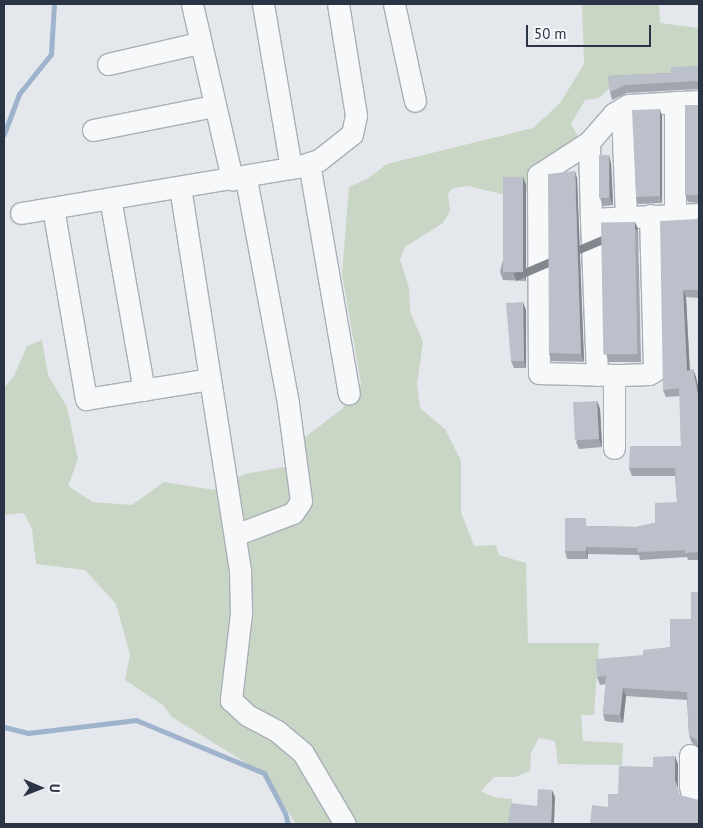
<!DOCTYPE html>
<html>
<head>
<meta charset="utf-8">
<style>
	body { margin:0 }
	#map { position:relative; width:703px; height:828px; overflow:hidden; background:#e4e7ec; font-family:"PT Sans",sans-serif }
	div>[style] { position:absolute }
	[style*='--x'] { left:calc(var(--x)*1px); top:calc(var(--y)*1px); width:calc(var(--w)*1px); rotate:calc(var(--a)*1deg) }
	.green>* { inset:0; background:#c9d6c5 }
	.stream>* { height:5px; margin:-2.5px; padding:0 2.5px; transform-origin:2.5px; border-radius:2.5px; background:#9fb4cc }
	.roads { filter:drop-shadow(1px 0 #a9aeb7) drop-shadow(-1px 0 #a9aeb7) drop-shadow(0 1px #a9aeb7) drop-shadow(0 -1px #a9aeb7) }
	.minor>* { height:21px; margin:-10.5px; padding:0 10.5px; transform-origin:10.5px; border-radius:10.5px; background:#f7f8fa }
	.wall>* { inset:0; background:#a1a5ae }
	.shaded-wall>* { inset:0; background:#83868d; transform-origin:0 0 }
	.building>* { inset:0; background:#bbc0ca; transform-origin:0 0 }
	span { translate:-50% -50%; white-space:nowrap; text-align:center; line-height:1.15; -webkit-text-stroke:4px #f4f6f9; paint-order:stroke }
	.frame { position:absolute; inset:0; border:5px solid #2b3445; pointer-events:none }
	.north { position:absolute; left:15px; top:763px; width:50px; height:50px; -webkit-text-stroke:4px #f4f6f9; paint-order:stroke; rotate:91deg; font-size:14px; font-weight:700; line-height:20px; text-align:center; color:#2b3445 }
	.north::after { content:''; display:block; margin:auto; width:18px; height:22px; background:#2b3445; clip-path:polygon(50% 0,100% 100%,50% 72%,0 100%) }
	.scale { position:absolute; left:526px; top:25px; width:125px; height:22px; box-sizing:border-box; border:2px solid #2b3445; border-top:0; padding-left:6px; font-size:15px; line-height:18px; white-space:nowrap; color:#2b3445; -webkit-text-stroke:4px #f4f6f9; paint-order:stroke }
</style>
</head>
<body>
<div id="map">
	<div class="green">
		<i style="clip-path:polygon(582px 4px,659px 4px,660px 23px,699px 28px,699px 75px,618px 81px,599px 98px,585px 100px,571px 124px,578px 136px,529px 192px,505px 195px,469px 186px,453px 188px,448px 194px,450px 211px,443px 223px,405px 247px,400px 259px,409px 288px,410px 311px,423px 342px,417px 384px,420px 408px,445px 429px,461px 461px,461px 512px,474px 546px,496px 545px,499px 555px,526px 563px,528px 643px,599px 643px,594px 715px,581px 715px,583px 741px,623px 743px,622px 765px,558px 764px,555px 741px,539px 738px,531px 753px,530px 771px,515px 777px,494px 777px,481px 791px,493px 797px,512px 799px,511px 824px,296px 824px,264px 774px,172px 717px,163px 705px,125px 680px,130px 655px,116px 604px,85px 570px,36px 564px,32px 529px,24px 513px,4px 515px,4px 388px,14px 376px,27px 346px,42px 340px,48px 375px,67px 407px,78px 459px,68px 486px,93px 502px,132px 505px,164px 482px,214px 490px,244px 474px,295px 465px,296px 444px,342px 409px,361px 384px,342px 274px,349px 187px,367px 179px,387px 164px,533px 128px,560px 103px,584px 64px)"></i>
	</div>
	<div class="stream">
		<i style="--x:4;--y:134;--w:43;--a:-69.4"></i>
		<i style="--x:19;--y:94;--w:51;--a:-51.3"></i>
		<i style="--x:51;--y:54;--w:50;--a:-86.6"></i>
		<i style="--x:4;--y:727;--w:25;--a:14"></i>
		<i style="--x:28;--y:733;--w:109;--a:-6.9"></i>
		<i style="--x:136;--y:720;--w:139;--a:22.5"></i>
		<i style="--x:264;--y:773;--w:45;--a:62.3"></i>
		<i style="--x:285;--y:813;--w:11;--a:75"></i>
	</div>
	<div class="roads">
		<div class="minor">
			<i style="--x:192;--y:4;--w:180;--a:77.1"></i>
			<i style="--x:394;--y:4;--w:99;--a:77.8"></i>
			<i style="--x:108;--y:64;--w:93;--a:-13"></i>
			<i style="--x:675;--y:102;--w:113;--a:90"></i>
			<i style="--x:622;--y:109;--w:108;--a:87.9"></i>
			<i style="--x:93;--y:130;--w:122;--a:-11.3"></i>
			<i style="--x:589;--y:142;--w:77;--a:88.5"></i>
			<i style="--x:309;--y:163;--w:234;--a:80.2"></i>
			<i style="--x:297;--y:167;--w:23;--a:-18"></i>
			<i style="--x:319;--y:160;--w:42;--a:-38.2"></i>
			<i style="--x:352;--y:134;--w:19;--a:-78"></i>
			<i style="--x:356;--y:115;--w:112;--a:-99.2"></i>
			<i style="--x:180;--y:187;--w:389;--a:81.1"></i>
			<i style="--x:240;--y:571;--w:42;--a:88.6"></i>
			<i style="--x:241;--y:613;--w:88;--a:96.6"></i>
			<i style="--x:231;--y:700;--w:22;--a:43"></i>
			<i style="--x:247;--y:715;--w:34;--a:28"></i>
			<i style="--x:277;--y:731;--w:34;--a:40"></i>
			<i style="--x:303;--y:753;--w:82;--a:59.4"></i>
			<i style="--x:110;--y:198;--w:195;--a:80"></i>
			<i style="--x:53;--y:208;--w:194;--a:80.2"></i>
			<i style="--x:86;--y:399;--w:125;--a:-9.2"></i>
			<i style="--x:21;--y:213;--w:274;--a:-9.5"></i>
			<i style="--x:291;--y:168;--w:166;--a:-99.7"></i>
			<i style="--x:650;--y:215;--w:156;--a:88.5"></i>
			<i style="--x:654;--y:371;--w:6;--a:149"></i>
			<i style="--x:649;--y:374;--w:35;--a:178"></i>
			<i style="--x:614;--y:375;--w:75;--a:-178.5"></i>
			<i style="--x:539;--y:373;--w:198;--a:-90.3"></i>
			<i style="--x:538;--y:175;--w:61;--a:-32.9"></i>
			<i style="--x:589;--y:142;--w:37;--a:-49"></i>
			<i style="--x:613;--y:114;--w:17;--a:-31"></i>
			<i style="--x:628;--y:105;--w:71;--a:-3.2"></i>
			<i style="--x:597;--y:375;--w:156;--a:-92.2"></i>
			<i style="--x:591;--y:219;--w:108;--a:-2.7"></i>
			<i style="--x:614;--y:375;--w:73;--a:90"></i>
			<i style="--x:235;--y:535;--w:62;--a:-20.8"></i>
			<i style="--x:293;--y:513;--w:14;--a:-56"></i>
			<i style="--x:301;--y:501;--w:99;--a:-97.6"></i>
			<i style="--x:288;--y:403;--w:229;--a:-100.6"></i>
			<i style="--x:690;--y:755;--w:31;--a:90"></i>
			<i style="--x:690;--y:786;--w:8;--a:76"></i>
			<i style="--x:692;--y:794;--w:7;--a:16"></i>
		</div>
	</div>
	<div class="wall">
		<i style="clip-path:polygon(699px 66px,699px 89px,627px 93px,612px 100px,610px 92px,608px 76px,671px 73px)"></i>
		<i style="clip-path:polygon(699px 105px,699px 203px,688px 202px,685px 194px)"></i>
		<i style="clip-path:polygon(662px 116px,662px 203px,638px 204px,636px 197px)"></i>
		<i style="clip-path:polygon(611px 163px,613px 205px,603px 206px,600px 198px)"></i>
		<i style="clip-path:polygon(523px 177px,526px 185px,526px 281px,503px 280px,500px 272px)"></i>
		<i style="clip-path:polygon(577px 178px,584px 362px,551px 361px,549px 353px)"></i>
		<i style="clip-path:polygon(699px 217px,699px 298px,686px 297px,690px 370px,693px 369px,696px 377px,699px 392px,699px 560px,688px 560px,687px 557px,640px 560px,639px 555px,588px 554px,588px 559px,567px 559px,565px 551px,588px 526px,636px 527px,655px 523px,677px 502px,675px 476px,632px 476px,629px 468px,681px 446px,680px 396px,666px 397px,663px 390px,697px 219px)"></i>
		<i style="clip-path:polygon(635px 222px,638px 229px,641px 362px,609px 362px,606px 354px)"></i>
		<i style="clip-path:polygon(526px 310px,526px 368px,514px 368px,511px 361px)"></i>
		<i style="clip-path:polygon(597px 401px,600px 409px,602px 447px,579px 449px,576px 442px)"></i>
		<i style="clip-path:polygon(691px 619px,698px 747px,692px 743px,689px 735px,687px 700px,626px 696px,623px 723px,605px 721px,603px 714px,606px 684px,600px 685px,597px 677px,643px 655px,670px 647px)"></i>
	</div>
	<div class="shaded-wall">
		<i style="clip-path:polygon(660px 109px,662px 116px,662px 203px,660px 196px)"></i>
		<i style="clip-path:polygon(609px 155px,611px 163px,613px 205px,610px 198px)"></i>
		<i style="clip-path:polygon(575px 171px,577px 178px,584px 362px,581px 354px)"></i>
		<i style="clip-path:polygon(523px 177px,526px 185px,526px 281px,523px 273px)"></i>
		<i style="left:635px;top:222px;width:8px;height:132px;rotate:67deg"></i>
		<i style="clip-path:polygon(683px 290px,686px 297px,690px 378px,687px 371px)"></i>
		<i style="clip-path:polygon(523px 302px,526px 310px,526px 368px,524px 361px)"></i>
		<i style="clip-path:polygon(693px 369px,696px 377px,699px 392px,699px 399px)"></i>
		<i style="clip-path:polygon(597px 401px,600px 409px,602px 447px,599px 439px)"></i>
		<i style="clip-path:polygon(586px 547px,588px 554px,588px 559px,586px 551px)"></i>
		<i style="clip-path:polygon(623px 688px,626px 696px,623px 723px,620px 715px)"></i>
		<i style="clip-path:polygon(675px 756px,678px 764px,678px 789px,675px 781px)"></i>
		<i style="clip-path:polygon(552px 790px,555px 797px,554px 824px,551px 824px)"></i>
	</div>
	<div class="building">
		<i style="clip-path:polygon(699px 66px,699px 82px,696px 81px,625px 85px,610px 92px,608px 76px,671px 73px,671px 67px)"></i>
		<i style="left:699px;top:105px;width:90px;height:14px;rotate:90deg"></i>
		<i style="clip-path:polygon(660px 109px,660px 196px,636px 197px,632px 110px)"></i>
		<i style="left:599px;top:155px;width:10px;height:43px"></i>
		<i style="clip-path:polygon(575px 171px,581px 354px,549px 353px,548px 174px)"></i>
		<i style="left:503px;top:177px;width:20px;height:95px"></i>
		<i style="clip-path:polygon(699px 217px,699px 290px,683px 290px,687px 371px,693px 369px,699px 399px,699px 552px,685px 553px,685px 550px,638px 552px,637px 548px,586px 547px,586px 551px,565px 551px,565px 518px,586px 518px,586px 526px,636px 527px,655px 523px,655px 503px,677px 502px,675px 468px,629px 468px,630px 446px,681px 446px,679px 388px,663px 390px,660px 221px,697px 219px)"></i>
		<i style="left:635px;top:222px;width:132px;height:34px;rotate:89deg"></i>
		<i style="clip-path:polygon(523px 302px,524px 361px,511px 361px,506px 303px)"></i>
		<i style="left:597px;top:401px;width:38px;height:24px;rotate:87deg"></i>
		<i style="clip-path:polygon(691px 592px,699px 592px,699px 766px,698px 741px,689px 735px,687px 692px,623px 688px,620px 715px,603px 714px,606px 676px,597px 677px,596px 659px,643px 655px,643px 650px,670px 647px,670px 619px,691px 619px)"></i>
		<i style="clip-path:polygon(675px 756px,675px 781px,680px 795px,699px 800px,699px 824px,590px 824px,592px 805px,608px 807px,608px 794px,618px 794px,619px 766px,653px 767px,653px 757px)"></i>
		<i style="clip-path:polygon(538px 789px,552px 790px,551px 824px,508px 824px,511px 803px,537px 806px)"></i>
	</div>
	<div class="frame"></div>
	<div class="north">U</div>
	<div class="scale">50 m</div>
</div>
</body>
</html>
